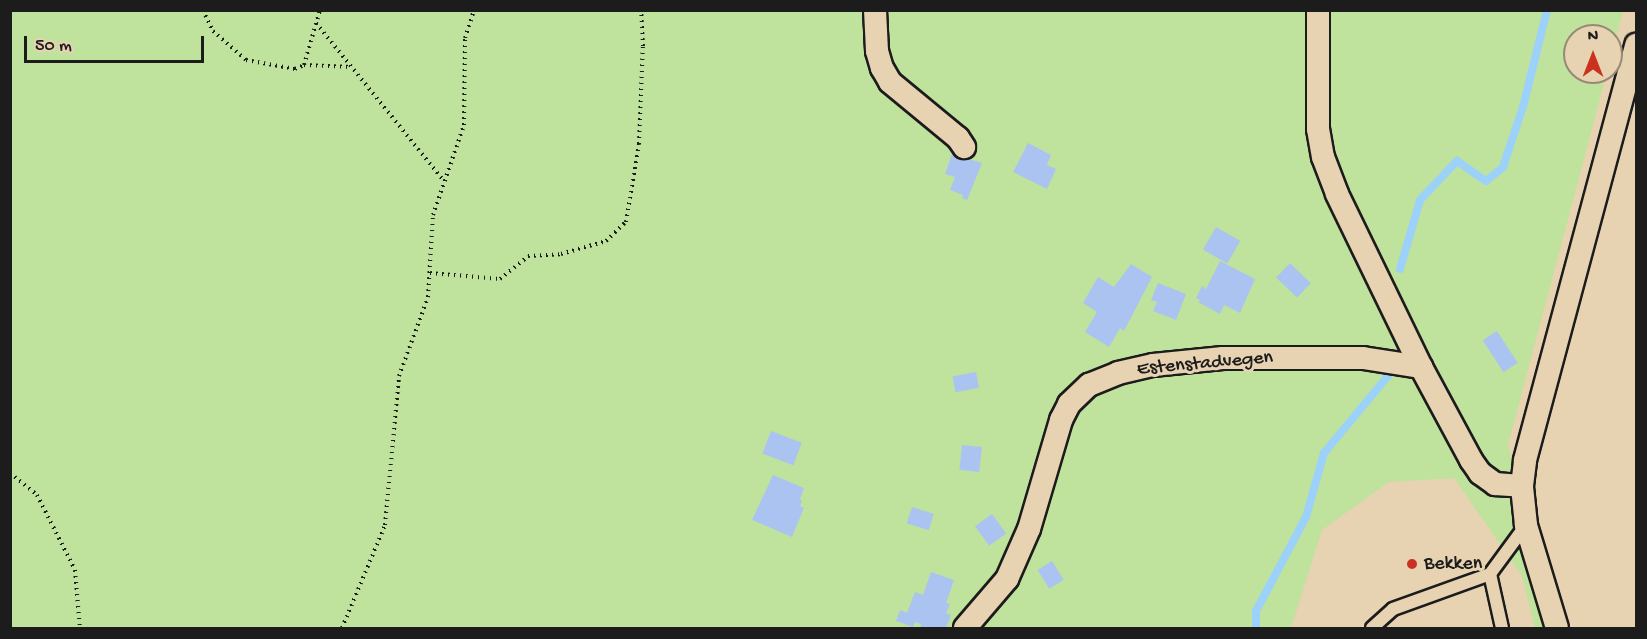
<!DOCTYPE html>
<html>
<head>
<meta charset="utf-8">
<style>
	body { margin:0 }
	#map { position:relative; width:1647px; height:639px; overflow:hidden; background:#e7d2b1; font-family:"Gochi Hand",sans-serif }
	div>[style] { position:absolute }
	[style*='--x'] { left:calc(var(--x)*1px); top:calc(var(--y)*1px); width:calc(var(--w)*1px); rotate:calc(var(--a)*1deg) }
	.green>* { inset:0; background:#bfe29c }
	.stream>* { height:8px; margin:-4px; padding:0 4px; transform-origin:4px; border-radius:4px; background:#9cd2fa }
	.building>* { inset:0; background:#abc3f1; transform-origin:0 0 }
	.path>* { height:4px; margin-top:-2px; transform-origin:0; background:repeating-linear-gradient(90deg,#1c1c1c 0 1.5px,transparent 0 6px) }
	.roads { filter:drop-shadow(2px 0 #1c1c1c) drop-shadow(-2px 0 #1c1c1c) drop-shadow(0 2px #1c1c1c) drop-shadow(0 -2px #1c1c1c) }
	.service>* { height:12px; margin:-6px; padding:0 6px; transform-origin:6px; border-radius:6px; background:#e7d2b1 }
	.minor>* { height:22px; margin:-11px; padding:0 11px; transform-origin:11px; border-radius:11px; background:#e7d2b1 }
	.dots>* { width:16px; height:16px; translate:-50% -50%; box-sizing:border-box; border:3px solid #e7d2b1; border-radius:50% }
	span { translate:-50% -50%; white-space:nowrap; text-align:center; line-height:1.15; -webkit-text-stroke:6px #e7d2b1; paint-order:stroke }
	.street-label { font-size:20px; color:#1c1c1c }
	.poi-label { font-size:20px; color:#1c1c1c }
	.left { translate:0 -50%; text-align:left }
	.frame { position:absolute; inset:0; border:12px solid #1c1c1c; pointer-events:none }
	.north { position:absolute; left:1563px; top:24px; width:60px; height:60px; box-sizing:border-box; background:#e7d2b1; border:2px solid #968975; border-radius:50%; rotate:0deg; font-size:16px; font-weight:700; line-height:24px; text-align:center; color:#1c1c1c }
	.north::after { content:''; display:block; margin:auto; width:21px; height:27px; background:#c8321e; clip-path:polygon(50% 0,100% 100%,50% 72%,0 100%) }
	.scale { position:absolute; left:24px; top:36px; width:180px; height:27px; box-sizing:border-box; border:3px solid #1c1c1c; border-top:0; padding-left:8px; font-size:18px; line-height:21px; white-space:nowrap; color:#1c1c1c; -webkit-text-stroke:4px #e7d2b1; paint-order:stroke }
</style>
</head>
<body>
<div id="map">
	<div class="green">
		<i style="clip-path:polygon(10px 11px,1623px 11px,1611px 57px,1611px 36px,1575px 36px,1575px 72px,1607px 72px,1508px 445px,1560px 628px,1535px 628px,1522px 576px,1454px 478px,1389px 482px,1322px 530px,1291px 628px,11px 628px)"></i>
	</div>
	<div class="stream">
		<i style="--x:1400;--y:269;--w:72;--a:-73.8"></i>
		<i style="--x:1420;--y:200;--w:54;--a:-46.5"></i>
		<i style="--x:1457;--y:161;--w:35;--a:35"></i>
		<i style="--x:1486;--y:181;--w:22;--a:-39"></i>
		<i style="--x:1503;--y:167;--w:63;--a:-71.6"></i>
		<i style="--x:1523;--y:107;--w:100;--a:-76.1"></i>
		<i style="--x:1256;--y:628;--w:17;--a:-90"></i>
		<i style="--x:1256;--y:611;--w:106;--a:-62"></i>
		<i style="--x:1306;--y:517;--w:66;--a:-74.3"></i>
		<i style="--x:1324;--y:453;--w:100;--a:-50.3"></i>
	</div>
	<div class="building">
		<i style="clip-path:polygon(1028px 143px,1051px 155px,1047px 165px,1056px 169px,1047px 189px,1013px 172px)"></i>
		<i style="clip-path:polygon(952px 154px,982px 163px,967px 200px,962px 198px,963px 195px,950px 190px,955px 177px,945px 174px)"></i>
		<i style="left:1216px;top:227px;width:28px;height:26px;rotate:30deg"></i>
		<i style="clip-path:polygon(1220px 261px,1255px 279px,1240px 313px,1224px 305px,1220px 314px,1198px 302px,1200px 300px,1196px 298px,1202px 286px,1206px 289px)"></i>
		<i style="left:1290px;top:263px;width:29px;height:20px;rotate:44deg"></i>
		<i style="clip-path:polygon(1131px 264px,1152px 277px,1124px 331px,1120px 328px,1109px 347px,1085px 332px,1097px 312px,1083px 303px,1098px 277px,1114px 287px)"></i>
		<i style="clip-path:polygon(1158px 283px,1186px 294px,1176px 320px,1153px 311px,1157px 302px,1151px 300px)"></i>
		<i style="left:1497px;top:331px;width:38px;height:17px;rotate:57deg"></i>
		<i style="left:976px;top:372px;width:16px;height:24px;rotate:79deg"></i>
		<i style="left:771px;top:431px;width:33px;height:24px;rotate:21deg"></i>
		<i style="left:962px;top:445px;width:20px;height:25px;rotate:6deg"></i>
		<i style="clip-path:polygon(773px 475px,804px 488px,800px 499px,802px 501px,800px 506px,804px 508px,792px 537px,752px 520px)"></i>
		<i style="left:912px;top:507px;width:23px;height:17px;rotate:18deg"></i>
		<i style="left:992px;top:514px;width:24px;height:21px;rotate:54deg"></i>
		<i style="left:1052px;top:561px;width:22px;height:17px;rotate:58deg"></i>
		<i style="clip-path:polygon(931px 572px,954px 580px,946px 603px,950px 604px,946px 613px,951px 615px,946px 628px,920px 628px,921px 624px,915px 622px,913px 627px,896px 621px,900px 610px,907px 613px,915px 592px,923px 595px)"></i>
	</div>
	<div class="path">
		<i style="--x:203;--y:10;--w:23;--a:65"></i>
		<i style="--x:213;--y:31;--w:44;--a:41.3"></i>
		<i style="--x:246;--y:60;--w:50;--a:10.4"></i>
		<i style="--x:295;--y:69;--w:10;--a:-24"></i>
		<i style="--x:304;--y:65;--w:57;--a:-73.8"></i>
		<i style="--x:316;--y:23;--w:203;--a:51"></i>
		<i style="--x:304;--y:65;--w:48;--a:2.4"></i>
		<i style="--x:430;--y:273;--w:70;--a:4.9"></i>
		<i style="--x:500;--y:279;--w:36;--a:-39"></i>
		<i style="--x:528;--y:256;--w:33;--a:-3"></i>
		<i style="--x:561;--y:254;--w:47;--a:-16.1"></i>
		<i style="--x:606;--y:241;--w:28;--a:-44"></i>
		<i style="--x:626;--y:222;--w:79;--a:-80.5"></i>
		<i style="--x:639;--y:144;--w:98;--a:-87.7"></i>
		<i style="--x:643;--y:46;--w:36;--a:-93"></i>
		<i style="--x:10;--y:473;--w:35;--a:39"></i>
		<i style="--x:37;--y:495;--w:84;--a:63.1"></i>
		<i style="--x:75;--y:570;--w:58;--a:85.1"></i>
		<i style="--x:342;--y:628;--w:112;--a:-67.3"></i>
		<i style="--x:385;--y:525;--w:150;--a:-84.6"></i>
		<i style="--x:399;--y:376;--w:84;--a:-69.8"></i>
		<i style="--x:428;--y:297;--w:82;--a:-86.5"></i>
		<i style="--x:433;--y:215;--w:95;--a:-71"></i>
		<i style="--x:464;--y:125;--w:87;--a:-89.3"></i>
		<i style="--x:465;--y:38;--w:29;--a:-72"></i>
	</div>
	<div class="roads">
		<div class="service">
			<i style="--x:1372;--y:628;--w:28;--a:-42"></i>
			<i style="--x:1393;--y:609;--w:103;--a:-19.8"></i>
			<i style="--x:1502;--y:628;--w:55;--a:-102.5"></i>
			<i style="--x:1490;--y:574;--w:61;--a:-53.7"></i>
		</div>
		<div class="minor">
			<i style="--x:875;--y:10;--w:41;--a:87.2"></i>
			<i style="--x:877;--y:51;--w:18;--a:74"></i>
			<i style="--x:882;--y:68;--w:16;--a:60"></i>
			<i style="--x:890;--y:82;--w:88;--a:39.5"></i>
			<i style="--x:958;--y:138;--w:11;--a:56"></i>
			<i style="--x:1318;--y:10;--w:119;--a:90"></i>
			<i style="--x:1318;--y:129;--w:28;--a:80"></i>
			<i style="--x:1323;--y:157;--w:40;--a:69"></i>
			<i style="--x:1337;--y:194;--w:192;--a:64.1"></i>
			<i style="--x:1421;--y:367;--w:106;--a:61.7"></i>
			<i style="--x:1471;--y:460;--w:16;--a:55"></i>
			<i style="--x:1480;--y:473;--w:19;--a:36"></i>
			<i style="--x:1495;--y:484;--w:27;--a:4"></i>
			<i style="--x:965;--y:628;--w:65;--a:-49.4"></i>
			<i style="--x:1007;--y:579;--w:55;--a:-66.3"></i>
			<i style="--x:1029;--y:529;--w:114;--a:-73.6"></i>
			<i style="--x:1061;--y:420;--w:18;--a:-63"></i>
			<i style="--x:1069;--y:404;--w:28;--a:-44"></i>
			<i style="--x:1089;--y:385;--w:31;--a:-22"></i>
			<i style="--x:1118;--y:373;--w:36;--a:-13"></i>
			<i style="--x:1153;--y:365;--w:70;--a:-5.7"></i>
			<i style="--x:1223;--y:358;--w:140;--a:0"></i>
			<i style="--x:1363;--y:358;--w:59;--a:8.8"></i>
			<i style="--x:1557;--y:628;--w:108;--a:-106.8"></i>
			<i style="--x:1526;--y:525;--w:39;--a:-96"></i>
			<i style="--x:1522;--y:486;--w:26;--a:-83"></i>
			<i style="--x:1525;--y:460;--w:430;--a:-75"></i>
		</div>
	</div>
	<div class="dots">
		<i style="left:1412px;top:564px;background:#c8321e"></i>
	</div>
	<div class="street-label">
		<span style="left:1205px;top:364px;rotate:-5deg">Estenstadvegen</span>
	</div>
	<div class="poi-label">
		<span class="left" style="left:1424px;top:564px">Bekken</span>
	</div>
	<div class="frame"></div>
	<div class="north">N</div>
	<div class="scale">50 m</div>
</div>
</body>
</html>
